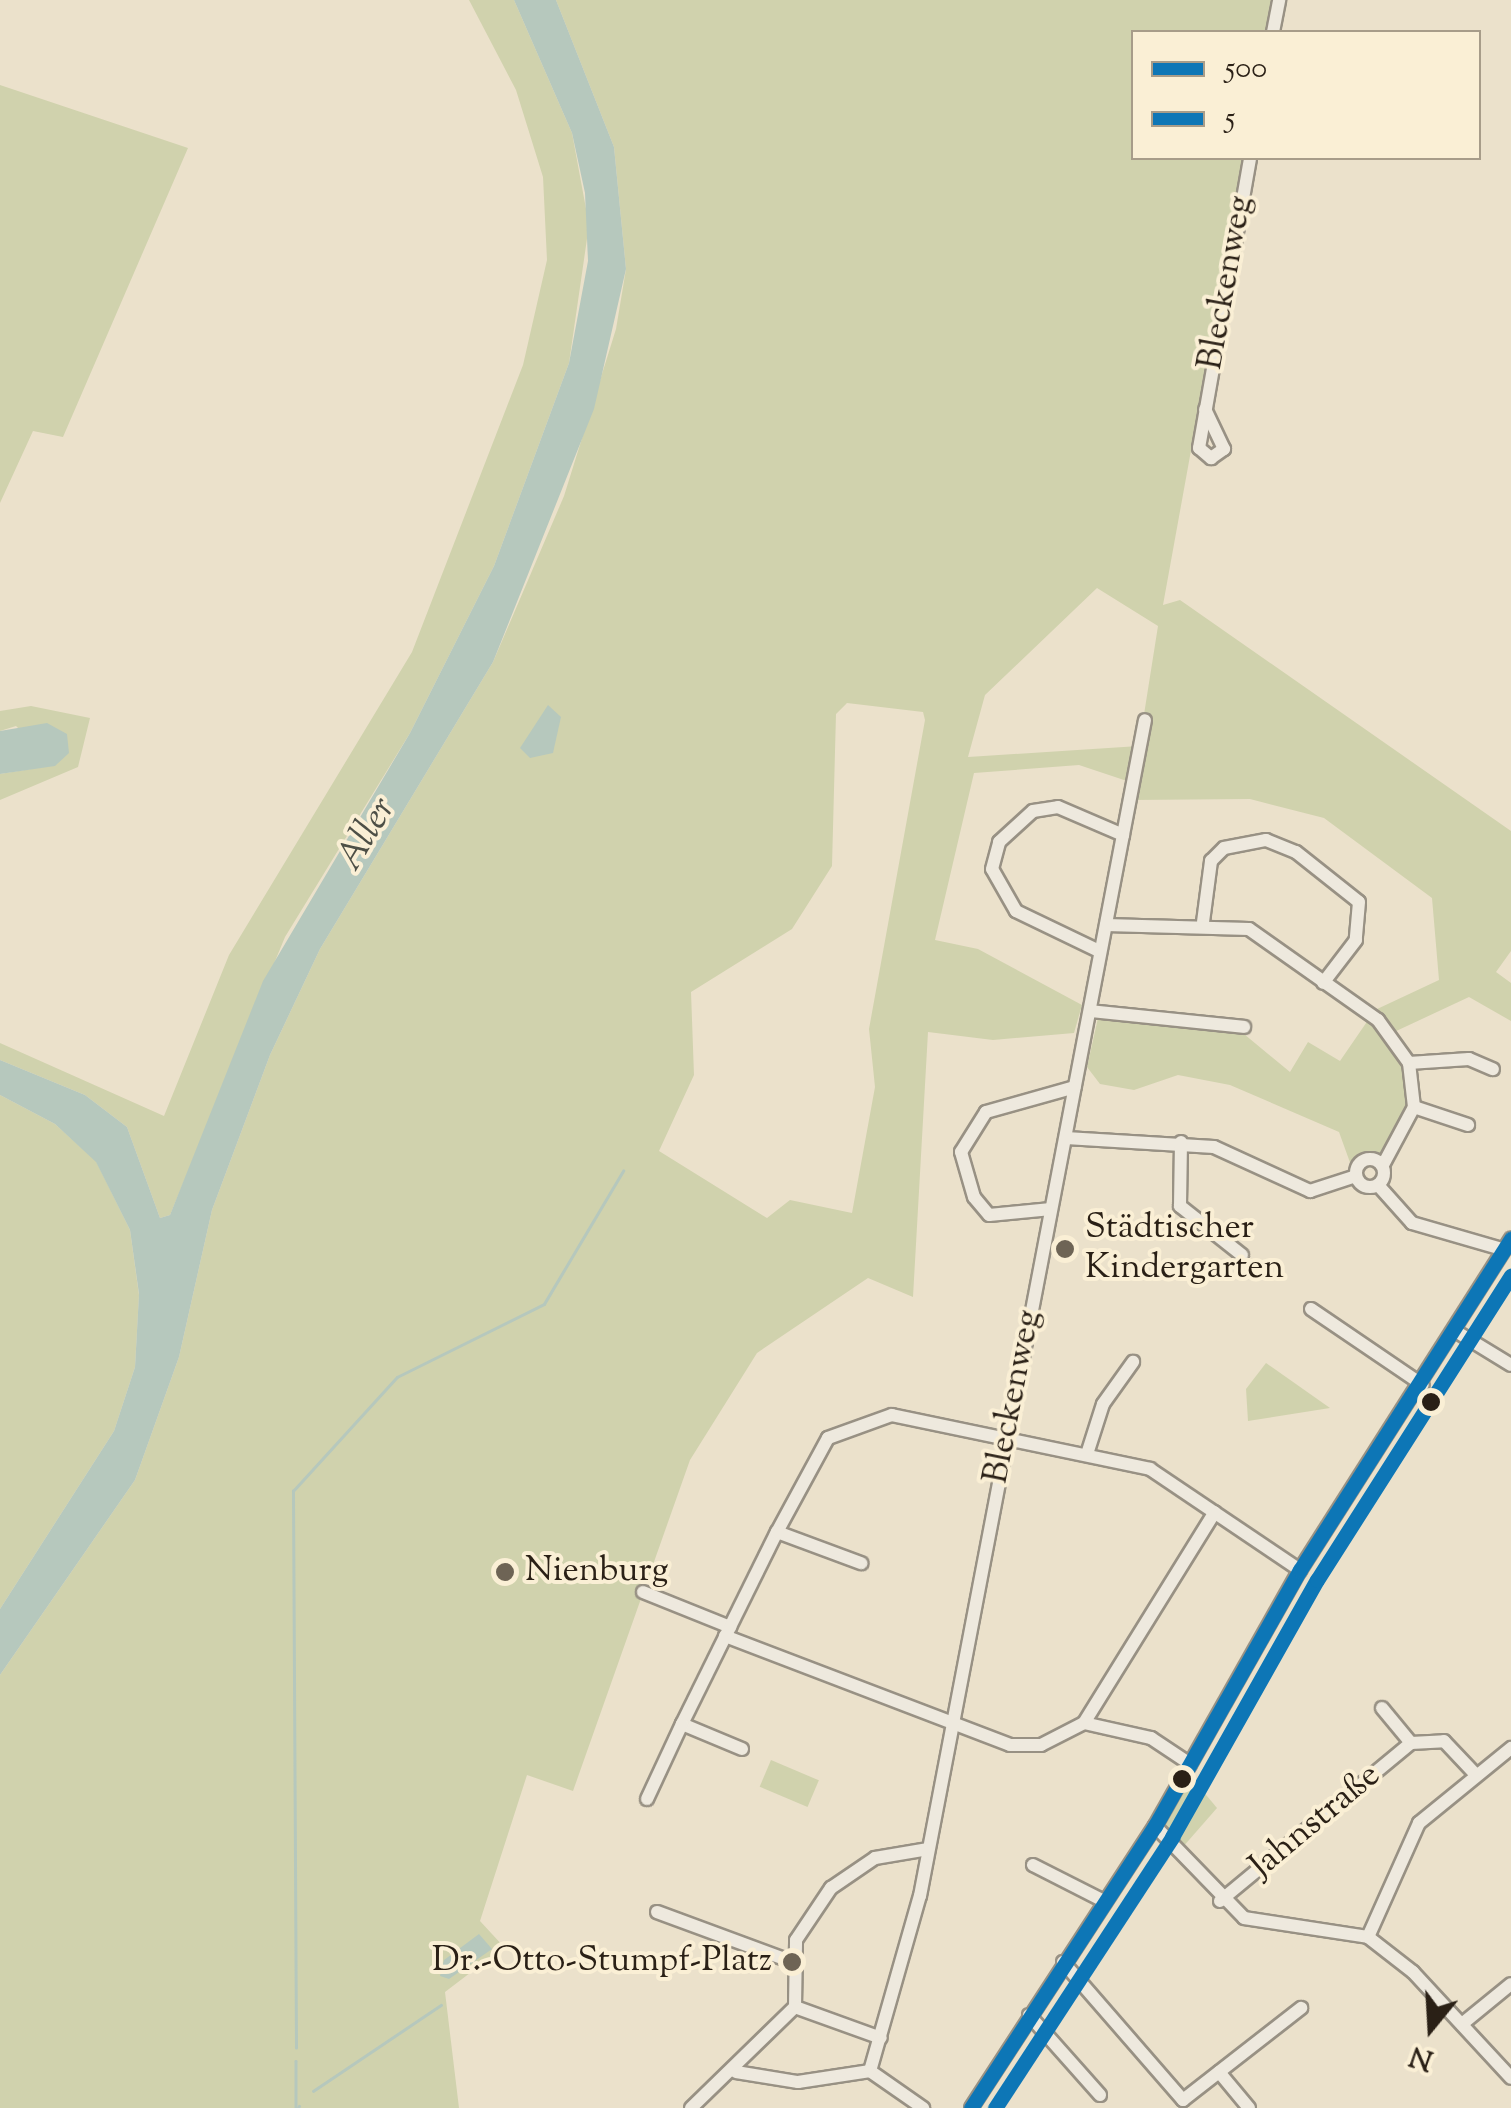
<!DOCTYPE html>
<html>
<head>
<meta charset="utf-8">
<style>
	body { margin:0 }
	#map { position:relative; width:1511px; height:2108px; overflow:hidden; background:#ebe1cb; font-family:"Sorts Mill Goudy",serif }
	div>[style] { position:absolute }
	[style*='--x'] { left:calc(var(--x)*1px); top:calc(var(--y)*1px); width:calc(var(--w)*1px); rotate:calc(var(--a)*1deg) }
	.green>* { inset:0; background:#d0d2ad; transform-origin:0 0 }
	.water>* { inset:0; background:#b6c8bd }
	.stream>* { height:2.5px; margin:-1.25px; padding:0 1.25px; transform-origin:1.25px; border-radius:1.25px; background:#b6c8bd }
	.roads { filter:drop-shadow(2px 0 #989184) drop-shadow(-2px 0 #989184) drop-shadow(0 2px #989184) drop-shadow(0 -2px #989184) }
	.minor>* { height:12px; margin:-6px; padding:0 6px; transform-origin:6px; border-radius:6px; background:#eee9de }
	.minor>.ring { margin:-6px; padding:0; box-sizing:content-box; background:none; border:12px solid #eee9de; border-radius:50% }
	.bus-1>* { height:15px; margin:-7.5px; padding:0 7.5px; transform-origin:7.5px; border-radius:7.5px; background:#0d76b6 }
	.bus-2>* { height:15px; margin:-7.5px; padding:0 7.5px; transform-origin:7.5px; border-radius:7.5px; background:#0d76b6 }
	.dots>* { width:28px; height:28px; translate:-50% -50%; box-sizing:border-box; border:5px solid #faefd5; border-radius:50% }
	span { translate:-50% -50%; white-space:nowrap; text-align:center; line-height:1.15; -webkit-text-stroke:8px #faefd5; paint-order:stroke }
	.street-label { font-size:35px; color:#2a2016 }
	.poi-label { font-size:35px; color:#2a2016 }
	.left { translate:0 -50%; text-align:left }
	.right { translate:-100% -50%; text-align:right }
	.water-label { font-size:38px; color:#4d4f46; font-style:italic }
	.legend { position:absolute; left:1131px; top:30px; width:350px; height:130px; box-sizing:border-box; background:#faefd5; border:2px solid #a79c89; margin:0; padding:12px 18px; list-style:none; font-size:30px; color:#2a2016 }
	.legend li { display:flex; align-items:center; gap:20px; height:50px }
	.legend b { width:50px; border:2px solid #a79c89 }
	.north { position:absolute; left:1381px; top:1978px; width:100px; height:100px; -webkit-text-stroke:8px #faefd5; paint-order:stroke; rotate:198deg; font-size:28px; font-weight:700; line-height:40px; text-align:center; color:#2a2016 }
	.north::after { content:''; display:block; margin:auto; width:35px; height:45px; background:#2a2016; clip-path:polygon(50% 0,100% 100%,50% 72%,0 100%) }
</style>
</head>
<body>
<div id="map">
	<div class="green">
		<i style="clip-path:polygon(469px 0,514px 0,572px 133px,589px 225px,569px 363px,494px 566px,410px 733px,285px 937px,170px 1215px,160px 1218px,127px 1127px,85px 1095px,0 1060px,0 1043px,164px 1116px,229px 955px,412px 652px,523px 365px,547px 260px,543px 177px,516px 90px)"></i>
		<i style="clip-path:polygon(evenodd,556px 0,1273px 0,1267px 32px,1134px 32px,1134px 158px,1244px 158px,1163px 605px,1180px 600px,1511px 831px,1511px 951px,1496px 972px,1511px 983px,1511px 1021px,1469px 997px,1392px 1033px,1414px 1092px,1383px 1157px,1365px 1156px,1352px 1168px,1339px 1132px,1230px 1085px,1178px 1075px,1134px 1090px,1100px 1084px,1087px 1067px,1098px 1018px,1211px 1025px,1244px 1034px,1290px 1072px,1308px 1042px,1340px 1061px,1375px 1010px,1439px 980px,1432px 898px,1324px 818px,1250px 799px,1130px 800px,1133px 783px,1079px 765px,974px 773px,935px 940px,978px 949px,1082px 1005px,1074px 1033px,993px 1040px,928px 1032px,913px 1297px,868px 1278px,757px 1353px,690px 1460px,573px 1791px,527px 1775px,480px 1921px,504px 1947px,445px 1992px,459px 2108px,0 2108px,0 1675px,135px 1480px,179px 1357px,212px 1210px,270px 1055px,320px 949px,493px 662px,564px 496px,616px 329px,626px 269px,614px 147px,556px 0,1097px 588px,1158px 626px,1139px 746px,968px 757px,985px 695px,1097px 588px,556px 0,847px 703px,923px 712px,925px 720px,869px 1029px,875px 1087px,852px 1213px,790px 1200px,767px 1218px,659px 1151px,694px 1075px,691px 992px,792px 929px,832px 866px,836px 714px,847px 703px)"></i>
		<i style="clip-path:polygon(0 85px,188px 148px,63px 437px,33px 431px,0 503px)"></i>
		<i style="clip-path:polygon(31px 706px,90px 718px,78px 767px,0 800px,0 774px,55px 765px,16px 726px,0 731px,0 711px)"></i>
		<i style="clip-path:polygon(0 1095px,55px 1124px,96px 1161px,130px 1230px,139px 1295px,135px 1367px,114px 1431px,0 1609px)"></i>
		<i style="clip-path:polygon(1266px 1363px,1330px 1408px,1248px 1421px,1246px 1389px)"></i>
		<i style="left:771px;top:1760px;width:52px;height:29px;rotate:23deg"></i>
		<i style="clip-path:polygon(1192px 1778px,1217px 1808px,1182px 1848px,1160px 1821px)"></i>
	</div>
	<div class="water">
		<i style="clip-path:polygon(514px 0,556px 0,614px 147px,626px 269px,594px 409px,493px 662px,320px 949px,270px 1055px,212px 1210px,179px 1357px,135px 1480px,0 1675px,0 1609px,114px 1431px,135px 1367px,139px 1294px,130px 1230px,96px 1162px,55px 1124px,0 1095px,0 1060px,85px 1095px,127px 1127px,160px 1218px,170px 1215px,263px 981px,410px 733px,494px 566px,569px 363px,588px 261px,585px 193px,572px 133px)"></i>
		<i style="clip-path:polygon(548px 705px,561px 717px,553px 753px,530px 758px,520px 748px)"></i>
		<i style="clip-path:polygon(47px 723px,67px 734px,69px 753px,55px 766px,0 774px,0 731px)"></i>
		<i style="clip-path:polygon(479px 1934px,492px 1949px,449px 1979px,440px 1976px,444px 1960px)"></i>
	</div>
	<div class="stream">
		<i style="--x:296;--y:2048;--w:557;--a:-90.31"></i>
		<i style="--x:293;--y:1491;--w:154;--a:-47.6"></i>
		<i style="--x:397;--y:1377;--w:164;--a:-26.4"></i>
		<i style="--x:544;--y:1304;--w:155;--a:-59.3"></i>
		<i style="--x:296;--y:2061;--w:47;--a:90"></i>
		<i style="--x:313;--y:2091;--w:154;--a:-33.9"></i>
		<i style="--x:298;--y:2108;--w:2;--a:-63"></i>
	</div>
	<div class="roads">
		<div class="minor">
			<i style="--x:1273;--y:32;--w:33;--a:-79"></i>
			<i style="--x:1199;--y:448;--w:294;--a:-80"></i>
			<i style="--x:1199;--y:448;--w:16;--a:40"></i>
			<i style="--x:1211;--y:458;--w:16;--a:-35"></i>
			<i style="--x:1224;--y:449;--w:44;--a:-115.4"></i>
			<i style="--x:1203;--y:922;--w:62;--a:-82.5"></i>
			<i style="--x:1211;--y:861;--w:18;--a:-45"></i>
			<i style="--x:1224;--y:848;--w:43;--a:-10.8"></i>
			<i style="--x:1266;--y:840;--w:32;--a:22"></i>
			<i style="--x:1296;--y:852;--w:80;--a:38.4"></i>
			<i style="--x:1359;--y:902;--w:38;--a:95"></i>
			<i style="--x:1356;--y:940;--w:54;--a:127.5"></i>
			<i style="--x:1106;--y:925;--w:143;--a:1.6"></i>
			<i style="--x:1249;--y:929;--w:158;--a:35.2"></i>
			<i style="--x:1378;--y:1020;--w:53;--a:54.2"></i>
			<i style="--x:1409;--y:1063;--w:60;--a:-3.8"></i>
			<i style="--x:1469;--y:1059;--w:26;--a:23"></i>
			<i style="--x:1099;--y:951;--w:92;--a:-154.3"></i>
			<i style="--x:1016;--y:911;--w:48;--a:-119.7"></i>
			<i style="--x:992;--y:869;--w:28;--a:-75"></i>
			<i style="--x:999;--y:842;--w:46;--a:-42.4"></i>
			<i style="--x:1033;--y:811;--w:25;--a:-9"></i>
			<i style="--x:1058;--y:807;--w:71;--a:23.3"></i>
			<i style="--x:1090;--y:1011;--w:155;--a:5.9"></i>
			<i style="--x:1409;--y:1063;--w:44;--a:83.5"></i>
			<i style="--x:1066;--y:1138;--w:148;--a:3.5"></i>
			<i style="--x:1214;--y:1147;--w:106;--a:24.6"></i>
			<i style="--x:1310;--y:1191;--w:48;--a:-18.1"></i>
			<i style="--x:1181;--y:1142;--w:64;--a:90.9"></i>
			<i style="--x:1180;--y:1206;--w:79;--a:38.3"></i>
			<i class="ring" style="left:1356px;top:1159px;width:16px;height:16px"></i>
			<i style="--x:1383;--y:1165;--w:66;--a:-61.9"></i>
			<i style="--x:1414;--y:1107;--w:57;--a:18.4"></i>
			<i style="--x:1378;--y:1185;--w:51;--a:48.2"></i>
			<i style="--x:1412;--y:1223;--w:90;--a:16.2"></i>
			<i style="--x:1051;--y:1209;--w:62;--a:174.5"></i>
			<i style="--x:989;--y:1215;--w:23;--a:-130"></i>
			<i style="--x:974;--y:1197;--w:47;--a:-106.1"></i>
			<i style="--x:961;--y:1152;--w:47;--a:-58"></i>
			<i style="--x:986;--y:1112;--w:92;--a:-15.7"></i>
			<i style="--x:1311;--y:1309;--w:135;--a:34.2"></i>
			<i style="--x:1457;--y:1332;--w:63;--a:31.4"></i>
			<i style="--x:1088;--y:1451;--w:49;--a:-72.3"></i>
			<i style="--x:1103;--y:1404;--w:52;--a:-54.5"></i>
			<i style="--x:777;--y:1532;--w:107;--a:-61.5"></i>
			<i style="--x:828;--y:1438;--w:68;--a:-19.8"></i>
			<i style="--x:892;--y:1415;--w:264;--a:11.8"></i>
			<i style="--x:1150;--y:1469;--w:181;--a:34"></i>
			<i style="--x:643;--y:1592;--w:94;--a:21.9"></i>
			<i style="--x:725;--y:1636;--w:305;--a:20.9"></i>
			<i style="--x:1010;--y:1745;--w:31;--a:0"></i>
			<i style="--x:1041;--y:1745;--w:48;--a:-27.1"></i>
			<i style="--x:1084;--y:1723;--w:248;--a:-58.2"></i>
			<i style="--x:1382;--y:1708;--w:45;--a:50.4"></i>
			<i style="--x:1084;--y:1723;--w:69;--a:12.6"></i>
			<i style="--x:1151;--y:1738;--w:47;--a:33.7"></i>
			<i style="--x:742;--y:1749;--w:65;--a:-157.4"></i>
			<i style="--x:682;--y:1724;--w:214;--a:-63.7"></i>
			<i style="--x:777;--y:1532;--w:90;--a:20.3"></i>
			<i style="--x:647;--y:1799;--w:83;--a:-65"></i>
			<i style="--x:1155;--y:1826;--w:128;--a:45.9"></i>
			<i style="--x:1244;--y:1918;--w:125;--a:8.7"></i>
			<i style="--x:1368;--y:1937;--w:57;--a:37.9"></i>
			<i style="--x:1413;--y:1972;--w:144;--a:47.2"></i>
			<i style="--x:1033;--y:1865;--w:77;--a:26.9"></i>
			<i style="--x:1220;--y:1901;--w:248;--a:-39.6"></i>
			<i style="--x:1411;--y:1743;--w:33;--a:-3"></i>
			<i style="--x:1444;--y:1741;--w:47;--a:46.7"></i>
			<i style="--x:657;--y:1912;--w:142;--a:20.2"></i>
			<i style="--x:1368;--y:1937;--w:125;--a:-65.9"></i>
			<i style="--x:1419;--y:1823;--w:119;--a:-39.2"></i>
			<i style="--x:1063;--y:1962;--w:183;--a:49"></i>
			<i style="--x:1183;--y:2100;--w:150;--a:-37.9"></i>
			<i style="--x:795;--y:2007;--w:67;--a:-89.1"></i>
			<i style="--x:796;--y:1940;--w:63;--a:-56.1"></i>
			<i style="--x:831;--y:1888;--w:53;--a:-34.3"></i>
			<i style="--x:875;--y:1858;--w:54;--a:-9.6"></i>
			<i style="--x:1029;--y:2015;--w:107;--a:48.4"></i>
			<i style="--x:1462;--y:2024;--w:63;--a:-39.2"></i>
			<i style="--x:870;--y:2071;--w:182;--a:-74.1"></i>
			<i style="--x:920;--y:1896;--w:1197;--a:-79.17"></i>
			<i style="--x:870;--y:2071;--w:65;--a:34.9"></i>
			<i style="--x:736;--y:2072;--w:63;--a:9.2"></i>
			<i style="--x:798;--y:2082;--w:73;--a:-8.7"></i>
			<i style="--x:1219;--y:2072;--w:47;--a:50.2"></i>
			<i style="--x:691;--y:2108;--w:145;--a:-44.2"></i>
			<i style="--x:795;--y:2007;--w:91;--a:19.8"></i>
			<i style="--x:971;--y:2108;--w:337;--a:-56.9"></i>
			<i style="--x:1155;--y:1826;--w:294;--a:-60.5"></i>
			<i style="--x:1300;--y:1570;--w:393;--a:-57.5"></i>
		</div>
	</div>
	<div class="bus-1">
		<i style="--x:971;--y:2108;--w:337;--a:-56.9"></i>
		<i style="--x:1155;--y:1826;--w:294;--a:-60.5"></i>
		<i style="--x:1300;--y:1570;--w:393;--a:-57.5"></i>
	</div>
	<div class="bus-2">
		<i style="--x:995;--y:2108;--w:324;--a:-56.8"></i>
		<i style="--x:1172;--y:1837;--w:295;--a:-60.6"></i>
		<i style="--x:1317;--y:1580;--w:361;--a:-57.5"></i>
	</div>
	<div class="dots">
		<i style="left:1065px;top:1249px;background:#6e6455"></i>
		<i style="left:1431px;top:1402px;background:#2a2016"></i>
		<i style="left:505px;top:1572px;background:#6e6455"></i>
		<i style="left:1182px;top:1779px;background:#2a2016"></i>
		<i style="left:792px;top:1962px;background:#6e6455"></i>
	</div>
	<div class="street-label">
		<span style="left:1227px;top:283px;rotate:-80deg">Bleckenweg</span>
		<span style="left:1014px;top:1397px;rotate:-79deg">Bleckenweg</span>
		<span style="left:1316px;top:1822px;rotate:-40deg">Jahnstraße</span>
	</div>
	<div class="poi-label">
		<span class="left" style="left:1085px;top:1249px">Städtischer<br>Kindergarten</span>
		<span class="left" style="left:525px;top:1572px">Nienburg</span>
		<span class="right" style="left:772px;top:1962px">Dr.-Otto-Stumpf-Platz</span>
	</div>
	<div class="water-label">
		<span style="left:368px;top:835px;rotate:-59deg">Aller</span>
	</div>
	<ul class="legend">
	<li><b style="height:12px;background:#0d76b6"></b>500</li>
	<li><b style="height:12px;background:#0d76b6"></b>5</li>
	</ul>
	<div class="north">N</div>
</div>
</body>
</html>
